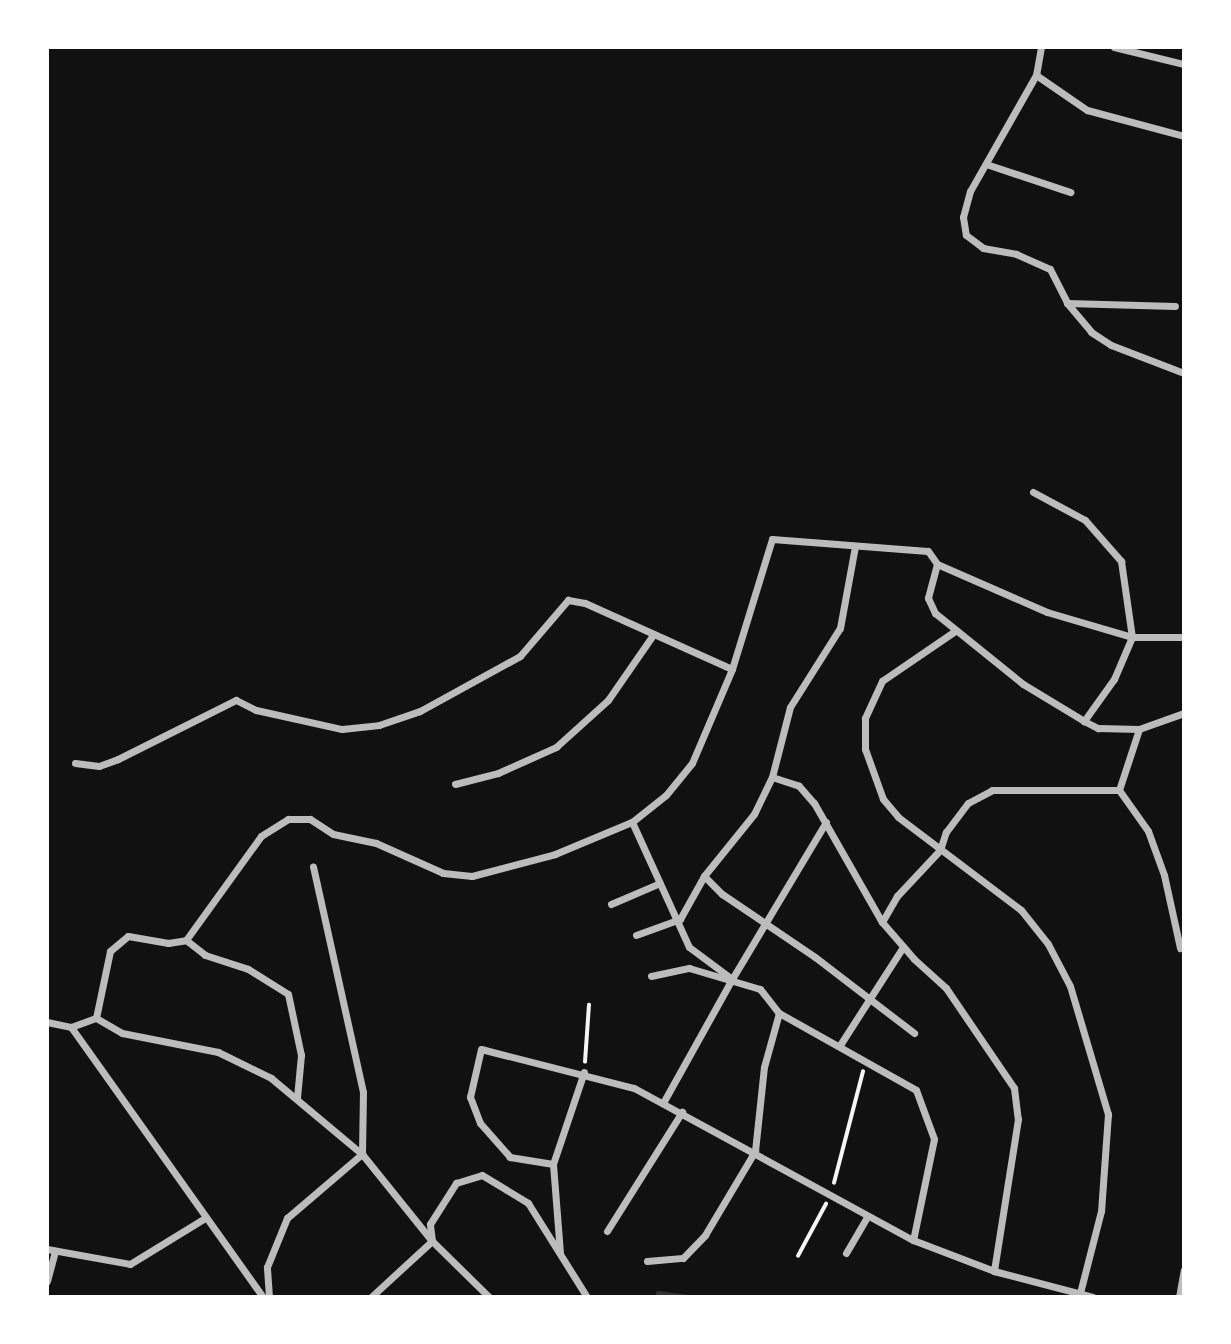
<!DOCTYPE html>
<html>
<head>
<meta charset="utf-8">
<style>
	body { margin:0 }
	#map { position:relative; width:1231px; height:1344px; overflow:hidden; background:#111; font-family:Cabin,sans-serif }
	div>[style] { position:absolute }
	[style*='--x'] { left:calc(var(--x)*1px); top:calc(var(--y)*1px); width:calc(var(--w)*1px); rotate:calc(var(--a)*1deg) }
	.stream>* { height:5px; margin:-2.5px; padding:0 2.5px; transform-origin:2.5px; border-radius:2.5px; background:#333 }
	.path>* { height:3.5px; margin:-1.75px; padding:0 1.75px; transform-origin:1.75px; border-radius:1.75px; background:#f5f5f5 }
	.minor>* { height:7px; margin:-3.5px; padding:0 3.5px; transform-origin:3.5px; border-radius:3.5px; background:#bcbcbc }
	span { translate:-50% -50%; white-space:nowrap; text-align:center; line-height:1.15; -webkit-text-stroke:7px #fff; paint-order:stroke }
	.frame { position:absolute; inset:0; border:49px solid #fff; pointer-events:none }
</style>
</head>
<body>
<div id="map">
	<div class="stream">
		<i style="--x:658;--y:1293;--w:29;--a:8"></i>
	</div>
	<div class="path">
		<i style="--x:585;--y:1062;--w:57;--a:-86"></i>
		<i style="--x:834;--y:1183;--w:115;--a:-75.4"></i>
		<i style="--x:798;--y:1256;--w:59;--a:-61.7"></i>
	</div>
	<div class="minor">
		<i style="--x:1041;--y:47;--w:28;--a:100"></i>
		<i style="--x:1036;--y:75;--w:133;--a:119.6"></i>
		<i style="--x:970;--y:191;--w:27;--a:105"></i>
		<i style="--x:963;--y:217;--w:18;--a:81"></i>
		<i style="--x:966;--y:235;--w:21;--a:37"></i>
		<i style="--x:983;--y:248;--w:34;--a:10"></i>
		<i style="--x:1016;--y:254;--w:37;--a:24"></i>
		<i style="--x:1050;--y:269;--w:38;--a:63"></i>
		<i style="--x:1067;--y:303;--w:38;--a:50"></i>
		<i style="--x:1091;--y:332;--w:24;--a:33"></i>
		<i style="--x:1111;--y:345;--w:78;--a:21"></i>
		<i style="--x:1114;--y:47;--w:72;--a:13.7"></i>
		<i style="--x:1036;--y:75;--w:62;--a:34.5"></i>
		<i style="--x:1087;--y:110;--w:100;--a:15"></i>
		<i style="--x:986;--y:164;--w:89;--a:18.4"></i>
		<i style="--x:1067;--y:303;--w:108;--a:1.6"></i>
		<i style="--x:1033;--y:492;--w:59;--a:28.3"></i>
		<i style="--x:1085;--y:520;--w:55;--a:48.7"></i>
		<i style="--x:1121;--y:561;--w:77;--a:81.8"></i>
		<i style="--x:1132;--y:637;--w:46;--a:113.2"></i>
		<i style="--x:1114;--y:679;--w:52;--a:125.5"></i>
		<i style="--x:937;--y:564;--w:35;--a:105"></i>
		<i style="--x:928;--y:598;--w:17;--a:65"></i>
		<i style="--x:935;--y:613;--w:113;--a:38.9"></i>
		<i style="--x:1023;--y:684;--w:71;--a:31.2"></i>
		<i style="--x:1084;--y:721;--w:16;--a:27"></i>
		<i style="--x:1098;--y:728;--w:41;--a:1.4"></i>
		<i style="--x:1139;--y:729;--w:48;--a:-19.6"></i>
		<i style="--x:955;--y:631;--w:88;--a:145.6"></i>
		<i style="--x:882;--y:681;--w:41;--a:114.7"></i>
		<i style="--x:865;--y:718;--w:31;--a:90"></i>
		<i style="--x:865;--y:749;--w:53;--a:70.2"></i>
		<i style="--x:883;--y:799;--w:23;--a:50"></i>
		<i style="--x:898;--y:817;--w:154;--a:37.1"></i>
		<i style="--x:1021;--y:910;--w:43;--a:51.5"></i>
		<i style="--x:1048;--y:944;--w:47;--a:62.4"></i>
		<i style="--x:1070;--y:986;--w:134;--a:73.5"></i>
		<i style="--x:1108;--y:1114;--w:97;--a:94.1"></i>
		<i style="--x:1101;--y:1211;--w:85;--a:104.4"></i>
		<i style="--x:75;--y:763;--w:24;--a:7"></i>
		<i style="--x:99;--y:766;--w:20;--a:-20"></i>
		<i style="--x:118;--y:759;--w:132;--a:-26.6"></i>
		<i style="--x:236;--y:700;--w:22;--a:27"></i>
		<i style="--x:256;--y:710;--w:88;--a:12.5"></i>
		<i style="--x:342;--y:729;--w:37;--a:-6"></i>
		<i style="--x:379;--y:725;--w:43;--a:-18.9"></i>
		<i style="--x:420;--y:711;--w:114;--a:-28.8"></i>
		<i style="--x:520;--y:656;--w:74;--a:-49.4"></i>
		<i style="--x:568;--y:600;--w:17;--a:10"></i>
		<i style="--x:585;--y:603;--w:161;--a:24.2"></i>
		<i style="--x:772;--y:777;--w:28;--a:18"></i>
		<i style="--x:799;--y:786;--w:23;--a:49"></i>
		<i style="--x:814;--y:803;--w:137;--a:60.3"></i>
		<i style="--x:882;--y:922;--w:49;--a:49.1"></i>
		<i style="--x:914;--y:959;--w:43;--a:42.2"></i>
		<i style="--x:946;--y:988;--w:121;--a:55.8"></i>
		<i style="--x:1014;--y:1088;--w:31;--a:83"></i>
		<i style="--x:1018;--y:1119;--w:154;--a:99"></i>
		<i style="--x:455;--y:784;--w:44;--a:-14.3"></i>
		<i style="--x:498;--y:773;--w:64;--a:-24.1"></i>
		<i style="--x:556;--y:747;--w:70;--a:-42.1"></i>
		<i style="--x:608;--y:700;--w:79;--a:-55.3"></i>
		<i style="--x:1119;--y:790;--w:50;--a:54.7"></i>
		<i style="--x:1148;--y:831;--w:47;--a:70"></i>
		<i style="--x:1164;--y:875;--w:75;--a:77.6"></i>
		<i style="--x:1119;--y:790;--w:64;--a:-71.8"></i>
		<i style="--x:632;--y:822;--w:137;--a:65.5"></i>
		<i style="--x:689;--y:947;--w:54;--a:36.7"></i>
		<i style="--x:732;--y:979;--w:142;--a:119.1"></i>
		<i style="--x:704;--y:876;--w:25;--a:45"></i>
		<i style="--x:722;--y:894;--w:112;--a:34.1"></i>
		<i style="--x:815;--y:957;--w:125;--a:37.5"></i>
		<i style="--x:611;--y:904;--w:53;--a:-23.2"></i>
		<i style="--x:882;--y:922;--w:30;--a:-60"></i>
		<i style="--x:897;--y:896;--w:63;--a:-46.9"></i>
		<i style="--x:940;--y:850;--w:19;--a:-72"></i>
		<i style="--x:946;--y:832;--w:36;--a:-53"></i>
		<i style="--x:968;--y:803;--w:27;--a:-28"></i>
		<i style="--x:992;--y:790;--w:127;--a:0"></i>
		<i style="--x:636;--y:935;--w:47;--a:-20"></i>
		<i style="--x:680;--y:919;--w:49;--a:-60.8"></i>
		<i style="--x:704;--y:876;--w:80;--a:-51.1"></i>
		<i style="--x:754;--y:814;--w:41;--a:-64.1"></i>
		<i style="--x:772;--y:777;--w:72;--a:-75.6"></i>
		<i style="--x:790;--y:707;--w:93;--a:-57.7"></i>
		<i style="--x:840;--y:628;--w:83;--a:-79.6"></i>
		<i style="--x:186;--y:940;--w:128;--a:-54.2"></i>
		<i style="--x:261;--y:836;--w:32;--a:-32"></i>
		<i style="--x:288;--y:819;--w:22;--a:0"></i>
		<i style="--x:310;--y:819;--w:27;--a:33"></i>
		<i style="--x:333;--y:834;--w:44;--a:11.8"></i>
		<i style="--x:376;--y:843;--w:73;--a:24.1"></i>
		<i style="--x:443;--y:873;--w:29;--a:6"></i>
		<i style="--x:472;--y:876;--w:86;--a:-14.8"></i>
		<i style="--x:555;--y:854;--w:83;--a:-22.6"></i>
		<i style="--x:632;--y:822;--w:43;--a:-38.5"></i>
		<i style="--x:666;--y:795;--w:41;--a:-50.9"></i>
		<i style="--x:692;--y:763;--w:102;--a:-66.9"></i>
		<i style="--x:732;--y:669;--w:136;--a:-72.9"></i>
		<i style="--x:772;--y:539;--w:156;--a:4.4"></i>
		<i style="--x:928;--y:551;--w:16;--a:55"></i>
		<i style="--x:937;--y:564;--w:120;--a:23.6"></i>
		<i style="--x:1047;--y:612;--w:89;--a:16.4"></i>
		<i style="--x:1132;--y:637;--w:52;--a:0"></i>
		<i style="--x:651;--y:976;--w:39;--a:-12"></i>
		<i style="--x:689;--y:968;--w:74;--a:16.5"></i>
		<i style="--x:760;--y:989;--w:31;--a:52"></i>
		<i style="--x:779;--y:1013;--w:157;--a:29.3"></i>
		<i style="--x:916;--y:1090;--w:52;--a:69.8"></i>
		<i style="--x:934;--y:1139;--w:103;--a:101.7"></i>
		<i style="--x:732;--y:979;--w:183;--a:-59.1"></i>
		<i style="--x:96;--y:1018;--w:68;--a:-78.2"></i>
		<i style="--x:110;--y:951;--w:23;--a:-40"></i>
		<i style="--x:128;--y:936;--w:41;--a:9.9"></i>
		<i style="--x:168;--y:943;--w:18;--a:-9"></i>
		<i style="--x:186;--y:940;--w:24;--a:38"></i>
		<i style="--x:205;--y:955;--w:45;--a:18"></i>
		<i style="--x:248;--y:969;--w:47;--a:32"></i>
		<i style="--x:288;--y:994;--w:62;--a:78"></i>
		<i style="--x:301;--y:1055;--w:42;--a:95.4"></i>
		<i style="--x:47;--y:1022;--w:25;--a:12"></i>
		<i style="--x:71;--y:1027;--w:27;--a:-20"></i>
		<i style="--x:96;--y:1018;--w:30;--a:30"></i>
		<i style="--x:122;--y:1033;--w:98;--a:11.2"></i>
		<i style="--x:218;--y:1052;--w:59;--a:26.1"></i>
		<i style="--x:271;--y:1078;--w:119;--a:39.9"></i>
		<i style="--x:362;--y:1154;--w:112;--a:51.2"></i>
		<i style="--x:432;--y:1241;--w:80;--a:44.5"></i>
		<i style="--x:71;--y:1027;--w:331;--a:54.6"></i>
		<i style="--x:840;--y:1045;--w:117;--a:-57.3"></i>
		<i style="--x:553;--y:1164;--w:44;--a:-170.8"></i>
		<i style="--x:510;--y:1157;--w:45;--a:-131.4"></i>
		<i style="--x:480;--y:1123;--w:28;--a:-111"></i>
		<i style="--x:470;--y:1097;--w:49;--a:-77.1"></i>
		<i style="--x:481;--y:1049;--w:158;--a:14.3"></i>
		<i style="--x:634;--y:1088;--w:318;--a:28.6"></i>
		<i style="--x:913;--y:1240;--w:87;--a:20.9"></i>
		<i style="--x:994;--y:1271;--w:102;--a:14.7"></i>
		<i style="--x:607;--y:1231;--w:141;--a:-57.8"></i>
		<i style="--x:47;--y:1249;--w:84;--a:10.2"></i>
		<i style="--x:130;--y:1264;--w:88;--a:-31.5"></i>
		<i style="--x:560;--y:1253;--w:89;--a:-94.5"></i>
		<i style="--x:553;--y:1164;--w:97;--a:-71.4"></i>
		<i style="--x:846;--y:1253;--w:42;--a:-59.7"></i>
		<i style="--x:647;--y:1261;--w:36;--a:-5"></i>
		<i style="--x:683;--y:1258;--w:32;--a:-46"></i>
		<i style="--x:705;--y:1235;--w:98;--a:-59.2"></i>
		<i style="--x:755;--y:1151;--w:84;--a:-83.9"></i>
		<i style="--x:764;--y:1067;--w:56;--a:-74.5"></i>
		<i style="--x:47;--y:1281;--w:30;--a:-75"></i>
		<i style="--x:269;--y:1297;--w:30;--a:-94"></i>
		<i style="--x:267;--y:1267;--w:53;--a:-67.8"></i>
		<i style="--x:287;--y:1218;--w:99;--a:-40.5"></i>
		<i style="--x:362;--y:1154;--w:62;--a:-89.1"></i>
		<i style="--x:363;--y:1092;--w:231;--a:-102.5"></i>
		<i style="--x:371;--y:1297;--w:83;--a:-42.6"></i>
		<i style="--x:432;--y:1241;--w:17;--a:-97"></i>
		<i style="--x:430;--y:1224;--w:49;--a:-57.6"></i>
		<i style="--x:456;--y:1183;--w:27;--a:-17"></i>
		<i style="--x:482;--y:1175;--w:54;--a:31.3"></i>
		<i style="--x:528;--y:1203;--w:111;--a:57.9"></i>
		<i style="--x:1179;--y:1297;--w:27;--a:-80"></i>
	</div>
	<div class="frame"></div>
</div>
</body>
</html>
